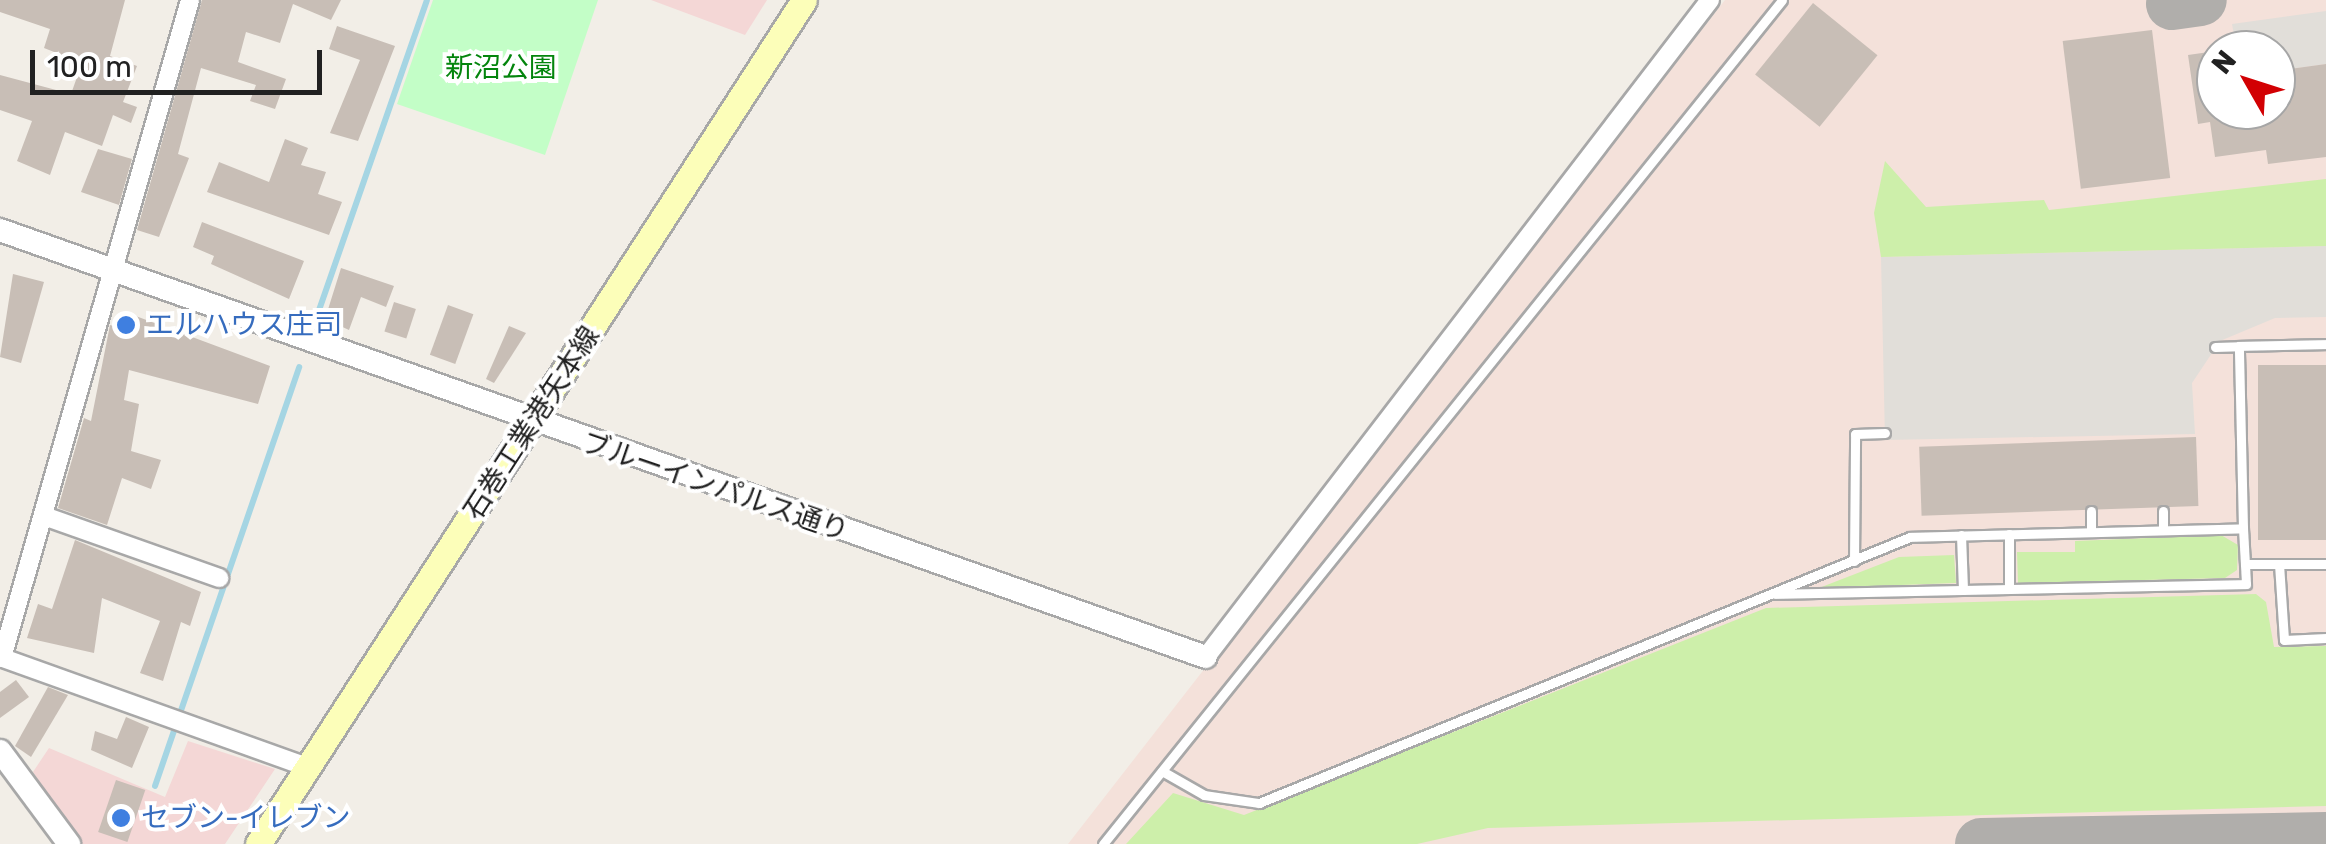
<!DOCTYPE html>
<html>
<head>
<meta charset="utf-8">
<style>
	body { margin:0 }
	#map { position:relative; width:2326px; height:844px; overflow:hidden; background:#f2eee7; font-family:Rubik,"Noto Sans JP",sans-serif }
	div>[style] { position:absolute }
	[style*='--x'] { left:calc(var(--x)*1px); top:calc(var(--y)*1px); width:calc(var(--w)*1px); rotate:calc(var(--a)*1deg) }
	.commercial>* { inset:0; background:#f4d7d6 }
	.military>* { inset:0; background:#f4e1da }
	.airport>* { inset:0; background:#e1ded9 }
	.grass>* { inset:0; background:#cdefaa }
	.park>* { inset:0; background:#c3fec7 }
	.stream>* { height:6px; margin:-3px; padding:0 3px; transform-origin:3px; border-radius:3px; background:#a5d5e3 }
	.taxiway>* { height:52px; margin:-26px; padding:0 26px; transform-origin:26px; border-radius:26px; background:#b0aeab }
	.building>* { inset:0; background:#c8beb6; transform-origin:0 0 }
	.roads { filter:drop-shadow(2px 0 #a8a8a8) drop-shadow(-2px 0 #a8a8a8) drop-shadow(0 2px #a8a8a8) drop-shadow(0 -2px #a8a8a8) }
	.service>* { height:9px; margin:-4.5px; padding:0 4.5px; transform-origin:4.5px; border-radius:4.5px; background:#fff }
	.minor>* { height:18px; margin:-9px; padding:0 9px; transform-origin:9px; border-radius:9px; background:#fff }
	.tertiary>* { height:22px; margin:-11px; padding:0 11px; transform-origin:11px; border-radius:11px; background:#fff }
	.secondary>* { height:25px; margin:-12.5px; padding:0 12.5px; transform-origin:12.5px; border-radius:12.5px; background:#fcfeb9 }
	.dots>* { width:28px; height:28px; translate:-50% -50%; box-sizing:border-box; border:5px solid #fff; border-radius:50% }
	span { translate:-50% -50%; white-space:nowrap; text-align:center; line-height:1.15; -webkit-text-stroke:8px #fff; paint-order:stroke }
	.park-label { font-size:28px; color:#04850d }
	.shop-label { font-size:28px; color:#366cbe }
	.left { translate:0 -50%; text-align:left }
	.street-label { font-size:28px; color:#212121 }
	.north { position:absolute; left:2196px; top:30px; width:100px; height:100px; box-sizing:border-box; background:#fff; border:2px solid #a6a6a6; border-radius:50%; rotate:309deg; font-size:28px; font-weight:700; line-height:40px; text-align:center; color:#212121 }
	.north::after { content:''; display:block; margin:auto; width:35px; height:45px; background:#d20003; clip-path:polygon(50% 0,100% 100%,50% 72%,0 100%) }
	.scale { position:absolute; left:30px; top:50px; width:292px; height:45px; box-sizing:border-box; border:5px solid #212121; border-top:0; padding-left:12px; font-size:30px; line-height:35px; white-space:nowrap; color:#212121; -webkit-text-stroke:8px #fff; paint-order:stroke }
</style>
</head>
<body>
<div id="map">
	<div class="commercial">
		<i style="clip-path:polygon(651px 0,767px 0,745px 35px)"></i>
		<i style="clip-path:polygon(188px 741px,275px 769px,225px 844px,80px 844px,33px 772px,49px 748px,165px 797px)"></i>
	</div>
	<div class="military">
		<i style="clip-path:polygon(evenodd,1725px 0,2326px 0,2326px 844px,1068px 844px,1725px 0,2216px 50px,2276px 50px,2276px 110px,2216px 110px,2216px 50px)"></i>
	</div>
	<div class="airport">
		<i style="clip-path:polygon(2326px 11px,2326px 64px,2276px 71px,2276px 50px,2237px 50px,2232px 24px)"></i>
		<i style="clip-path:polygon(2326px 246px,2326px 317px,2275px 318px,2220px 341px,2192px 383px,2195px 434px,1885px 440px,1881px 257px)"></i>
	</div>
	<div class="grass">
		<i style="clip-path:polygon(1885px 161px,1926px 207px,2044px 200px,2049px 210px,2326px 179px,2326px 246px,1881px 257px,1874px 213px)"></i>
		<i style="clip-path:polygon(2221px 535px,2238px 545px,2237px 570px,2225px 578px,2018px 583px,2017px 552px,2075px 552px,2075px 541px)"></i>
		<i style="clip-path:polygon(1954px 555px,1956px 583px,1819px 588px,1899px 557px)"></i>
		<i style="clip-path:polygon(2256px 594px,2266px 602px,2274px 647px,2326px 646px,2326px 806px,1488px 828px,1417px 844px,1126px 844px,1173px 793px,1244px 815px,1766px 608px)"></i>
	</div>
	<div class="park">
		<i style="clip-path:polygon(433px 0,598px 0,545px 155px,397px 104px)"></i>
	</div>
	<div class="stream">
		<i style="--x:318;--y:313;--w:331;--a:-70.8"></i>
		<i style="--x:155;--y:786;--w:443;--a:-71"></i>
	</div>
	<div class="taxiway">
		<i style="--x:2172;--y:4;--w:29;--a:-8"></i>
		<i style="--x:1981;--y:844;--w:345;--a:-1"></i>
	</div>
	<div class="building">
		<i style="clip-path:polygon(0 0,125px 0,110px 56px,137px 66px,123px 102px,137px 107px,131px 123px,113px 115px,102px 146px,65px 132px,50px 175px,17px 161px,32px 121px,0 110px,0 75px,71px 94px,82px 63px,44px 48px,50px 29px,0 12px)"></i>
		<i style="clip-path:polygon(202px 0,341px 0,331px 20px,293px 4px,280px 43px,246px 32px,238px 62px,286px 79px,275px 109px,250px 101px,256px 85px,201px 68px,178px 154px,189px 158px,159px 237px,137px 230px)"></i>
		<i style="left:1813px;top:3px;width:83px;height:92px;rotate:39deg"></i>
		<i style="clip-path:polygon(337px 26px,395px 46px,358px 141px,330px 133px,360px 60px,329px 49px)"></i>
		<i style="left:2152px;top:30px;width:149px;height:90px;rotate:83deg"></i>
		<i style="clip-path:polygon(2216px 51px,2216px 110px,2276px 110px,2276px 71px,2326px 64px,2326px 157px,2268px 164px,2266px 150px,2215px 157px,2210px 122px,2198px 124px,2188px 55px)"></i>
		<i style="clip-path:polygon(285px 139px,308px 148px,301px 165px,326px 172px,318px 194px,342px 202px,329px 235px,207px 192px,219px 162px,269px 182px)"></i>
		<i style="clip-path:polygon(98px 149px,132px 159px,119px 205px,81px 192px)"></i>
		<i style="clip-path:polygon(202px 222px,304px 261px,289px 299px,211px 264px,214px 256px,193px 247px)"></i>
		<i style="clip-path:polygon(341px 268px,394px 286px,386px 307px,361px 297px,349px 330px,325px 319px)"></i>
		<i style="clip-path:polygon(13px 274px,44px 282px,21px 363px,0 357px)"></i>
		<i style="left:394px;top:302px;width:23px;height:31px;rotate:18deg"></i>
		<i style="left:448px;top:305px;width:27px;height:53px;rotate:20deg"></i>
		<i style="clip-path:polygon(133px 315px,270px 366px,258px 404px,129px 370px,124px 400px,139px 404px,131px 451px,161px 460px,151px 489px,122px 478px,107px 525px,58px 508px,84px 418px,91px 421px,110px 325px,130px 331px)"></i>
		<i style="clip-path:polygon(509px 326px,526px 333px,494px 383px,486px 379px)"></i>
		<i style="left:2326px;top:365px;width:175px;height:68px;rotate:90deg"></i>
		<i style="left:2196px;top:437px;width:69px;height:277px;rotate:88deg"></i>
		<i style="clip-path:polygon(75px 540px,201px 592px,190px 626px,181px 622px,163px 681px,140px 673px,160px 621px,102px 598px,94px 653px,27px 638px,38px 604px,52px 609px)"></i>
		<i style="clip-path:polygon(16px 680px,29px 697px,0 718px,0 692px)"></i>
		<i style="clip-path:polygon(48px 687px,68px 695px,31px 757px,15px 746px)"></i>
		<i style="clip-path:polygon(126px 717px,149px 727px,132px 768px,91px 750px,95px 731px,117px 739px)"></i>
		<i style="left:116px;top:780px;width:31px;height:55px;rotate:19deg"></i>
	</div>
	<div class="roads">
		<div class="service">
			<i style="--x:2215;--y:347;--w:24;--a:-2"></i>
			<i style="--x:2091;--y:511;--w:21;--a:90"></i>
			<i style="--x:2163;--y:511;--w:19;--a:90"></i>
			<i style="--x:2243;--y:528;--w:182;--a:-91.3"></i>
			<i style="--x:2239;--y:346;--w:87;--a:-1.3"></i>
			<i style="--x:2009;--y:534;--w:55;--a:90"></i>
			<i style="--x:1961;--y:535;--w:55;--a:87.9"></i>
			<i style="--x:1854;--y:561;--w:127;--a:-89.5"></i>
			<i style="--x:1855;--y:434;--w:30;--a:-2"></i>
			<i style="--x:2245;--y:564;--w:81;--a:0"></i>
			<i style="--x:2279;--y:564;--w:76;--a:86.2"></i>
			<i style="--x:2284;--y:640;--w:42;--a:-2.7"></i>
			<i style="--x:1162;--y:771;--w:48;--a:29.7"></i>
			<i style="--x:1204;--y:795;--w:56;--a:8.3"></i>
			<i style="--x:1259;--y:803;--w:703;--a:-22.23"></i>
			<i style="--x:1910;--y:537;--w:333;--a:-1.5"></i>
			<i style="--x:2243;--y:528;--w:56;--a:86.9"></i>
			<i style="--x:2246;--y:584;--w:471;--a:178.8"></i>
			<i style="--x:1103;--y:844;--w:1083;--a:-51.18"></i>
		</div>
		<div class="minor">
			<i style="--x:44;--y:516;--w:186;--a:19.5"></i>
			<i style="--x:0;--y:657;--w:326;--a:19.7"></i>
			<i style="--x:1206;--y:657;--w:828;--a:-52.51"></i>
			<i style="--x:2;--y:658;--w:684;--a:-74.05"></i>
		</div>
		<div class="tertiary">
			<i style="--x:0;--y:230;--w:1279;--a:19.5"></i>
			<i style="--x:0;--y:751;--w:116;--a:53.4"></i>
		</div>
		<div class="secondary">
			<i style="--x:258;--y:844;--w:1005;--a:-57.1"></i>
		</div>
	</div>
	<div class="dots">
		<i style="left:126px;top:325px;background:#3f7fe0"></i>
		<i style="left:121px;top:818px;background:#3f7fe0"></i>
	</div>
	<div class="park-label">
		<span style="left:501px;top:68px">新沼公園</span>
	</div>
	<div class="shop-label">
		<span class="left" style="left:146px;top:325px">エルハウス庄司</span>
		<span class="left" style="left:141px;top:818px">セブン-イレブン</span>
	</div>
	<div class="street-label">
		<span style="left:532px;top:423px;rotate:-57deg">石巻工業港矢本線</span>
		<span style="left:715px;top:487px;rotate:19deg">ブルーインパルス通り</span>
	</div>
	<div class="north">N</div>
	<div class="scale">100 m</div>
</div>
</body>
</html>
